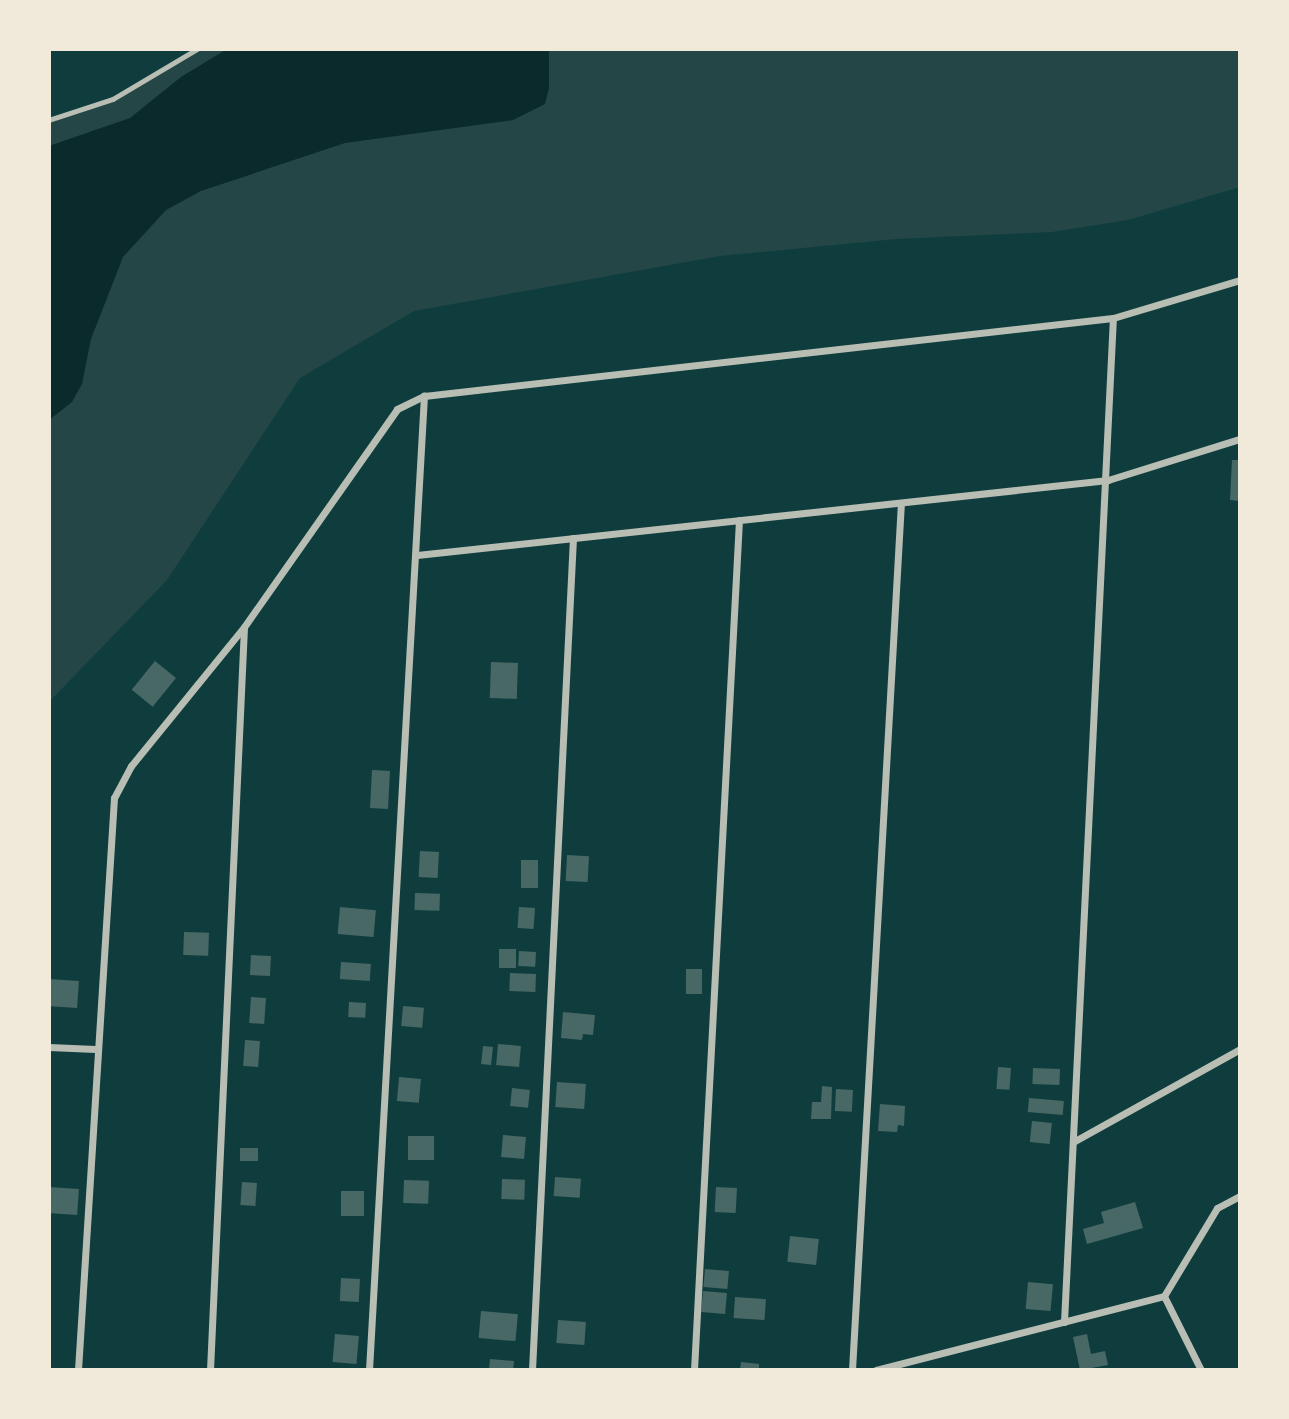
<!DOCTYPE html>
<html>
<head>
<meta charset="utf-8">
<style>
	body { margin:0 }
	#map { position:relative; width:1289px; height:1419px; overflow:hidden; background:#0f3d3e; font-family:Lato,sans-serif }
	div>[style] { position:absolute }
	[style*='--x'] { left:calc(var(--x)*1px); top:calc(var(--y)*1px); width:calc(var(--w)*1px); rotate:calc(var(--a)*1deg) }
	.green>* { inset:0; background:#244646 }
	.water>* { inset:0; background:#0a2a2b }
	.building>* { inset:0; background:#486865; transform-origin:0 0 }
	.service>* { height:4.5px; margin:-2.25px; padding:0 2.25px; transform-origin:2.25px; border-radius:2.25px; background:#b8beb3 }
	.minor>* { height:7px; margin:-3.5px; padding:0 3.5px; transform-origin:3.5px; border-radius:3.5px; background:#b8beb3 }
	span { translate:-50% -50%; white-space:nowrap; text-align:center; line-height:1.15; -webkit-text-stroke:7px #f1e9da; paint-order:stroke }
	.frame { position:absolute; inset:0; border:51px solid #f1e9da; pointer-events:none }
</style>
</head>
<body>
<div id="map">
	<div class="green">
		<i style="clip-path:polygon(197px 49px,1240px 49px,1240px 187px,1128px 220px,1052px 232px,896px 239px,720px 256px,414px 311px,300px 378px,167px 580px,49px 702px,49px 120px,113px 99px)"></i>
	</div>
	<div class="water">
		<i style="clip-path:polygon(227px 49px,549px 49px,549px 88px,545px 104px,513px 120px,345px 143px,201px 191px,166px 210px,123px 257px,91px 339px,82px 384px,72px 402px,49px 420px,49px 146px,130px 118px,181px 77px)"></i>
	</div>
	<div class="building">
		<i style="clip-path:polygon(1232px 460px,1240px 460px,1240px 501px,1230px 500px)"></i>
		<i style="left:155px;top:661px;width:27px;height:37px;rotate:39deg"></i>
		<i style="left:491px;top:662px;width:27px;height:36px;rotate:2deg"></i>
		<i style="left:372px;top:770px;width:18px;height:38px;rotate:3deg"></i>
		<i style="left:420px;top:851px;width:19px;height:26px;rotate:3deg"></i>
		<i style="left:567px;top:855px;width:22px;height:26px;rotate:3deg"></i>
		<i style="left:521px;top:860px;width:17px;height:28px"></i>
		<i style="left:415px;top:893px;width:25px;height:17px;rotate:2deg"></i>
		<i style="left:340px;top:907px;width:36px;height:27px;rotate:5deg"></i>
		<i style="left:519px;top:907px;width:16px;height:21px;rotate:4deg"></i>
		<i style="left:184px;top:932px;width:25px;height:23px;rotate:2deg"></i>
		<i style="left:499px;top:949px;width:17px;height:19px"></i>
		<i style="left:519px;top:951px;width:17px;height:15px;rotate:3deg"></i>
		<i style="left:251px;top:955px;width:20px;height:20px;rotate:3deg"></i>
		<i style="left:341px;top:962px;width:30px;height:17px;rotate:4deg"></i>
		<i style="left:686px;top:969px;width:16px;height:25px"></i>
		<i style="left:510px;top:973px;width:26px;height:18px;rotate:2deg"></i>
		<i style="left:49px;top:979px;width:30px;height:27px;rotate:4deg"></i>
		<i style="left:251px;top:997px;width:15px;height:26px;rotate:4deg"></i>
		<i style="left:349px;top:1002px;width:17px;height:15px;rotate:3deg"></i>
		<i style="left:403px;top:1006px;width:21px;height:20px;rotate:5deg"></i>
		<i style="clip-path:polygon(563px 1012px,595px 1015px,593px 1035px,583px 1034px,582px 1040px,561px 1038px)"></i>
		<i style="left:245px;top:1040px;width:15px;height:26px;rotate:4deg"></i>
		<i style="left:498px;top:1044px;width:23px;height:21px;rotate:5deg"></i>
		<i style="left:483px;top:1046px;width:10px;height:18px;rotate:6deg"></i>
		<i style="left:998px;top:1067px;width:13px;height:22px;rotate:4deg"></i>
		<i style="left:1033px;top:1068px;width:27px;height:16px;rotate:2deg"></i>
		<i style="left:399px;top:1077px;width:22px;height:24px;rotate:5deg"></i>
		<i style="left:557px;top:1082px;width:29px;height:25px;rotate:4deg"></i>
		<i style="clip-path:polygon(822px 1086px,832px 1087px,831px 1119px,811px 1119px,812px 1102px,821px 1102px)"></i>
		<i style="left:512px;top:1088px;width:18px;height:18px;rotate:6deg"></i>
		<i style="left:836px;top:1089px;width:17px;height:22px;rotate:3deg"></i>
		<i style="left:1029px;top:1098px;width:35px;height:14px;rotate:5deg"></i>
		<i style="clip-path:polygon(880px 1104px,905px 1106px,904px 1126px,898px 1125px,897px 1132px,878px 1131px)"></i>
		<i style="left:1032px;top:1121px;width:20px;height:21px;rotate:6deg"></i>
		<i style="left:503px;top:1135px;width:23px;height:22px;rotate:5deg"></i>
		<i style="left:408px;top:1136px;width:26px;height:24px"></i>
		<i style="left:240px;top:1148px;width:18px;height:13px"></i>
		<i style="left:555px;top:1177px;width:26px;height:19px;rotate:4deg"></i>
		<i style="left:502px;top:1179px;width:23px;height:20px;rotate:2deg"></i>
		<i style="left:404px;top:1180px;width:25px;height:23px;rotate:2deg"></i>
		<i style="left:242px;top:1182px;width:15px;height:23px;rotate:4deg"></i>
		<i style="left:49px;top:1187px;width:30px;height:26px;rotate:4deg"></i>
		<i style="left:716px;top:1187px;width:21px;height:25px;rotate:3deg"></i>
		<i style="left:341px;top:1191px;width:23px;height:25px"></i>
		<i style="clip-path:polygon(1135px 1202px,1143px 1228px,1087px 1244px,1083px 1229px,1104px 1223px,1101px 1212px)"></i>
		<i style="left:790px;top:1236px;width:29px;height:26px;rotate:6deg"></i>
		<i style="left:705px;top:1269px;width:24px;height:18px;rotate:5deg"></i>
		<i style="left:341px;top:1278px;width:19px;height:23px;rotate:3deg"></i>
		<i style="left:1028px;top:1282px;width:25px;height:27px;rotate:5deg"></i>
		<i style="left:703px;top:1291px;width:24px;height:21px;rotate:5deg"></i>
		<i style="left:735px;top:1297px;width:31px;height:21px;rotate:4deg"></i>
		<i style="left:481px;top:1311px;width:37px;height:27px;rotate:5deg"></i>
		<i style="left:558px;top:1320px;width:28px;height:23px;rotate:4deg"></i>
		<i style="left:335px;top:1334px;width:24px;height:28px;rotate:5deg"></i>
		<i style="clip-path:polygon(1087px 1334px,1091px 1354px,1105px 1351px,1108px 1365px,1080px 1370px,1073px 1337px)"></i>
		<i style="clip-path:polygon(490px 1359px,514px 1361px,513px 1370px,489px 1370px)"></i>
		<i style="clip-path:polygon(741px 1362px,759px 1364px,759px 1370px,740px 1370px)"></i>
	</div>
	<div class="service">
		<i style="--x:49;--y:120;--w:67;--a:-18.2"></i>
		<i style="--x:113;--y:99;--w:98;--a:-30.8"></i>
	</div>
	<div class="minor">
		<i style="--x:417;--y:555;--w:695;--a:-6.19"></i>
		<i style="--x:1108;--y:480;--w:138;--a:-17.3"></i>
		<i style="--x:49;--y:1047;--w:46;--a:2.5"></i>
		<i style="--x:1073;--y:1142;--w:191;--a:-29.1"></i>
		<i style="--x:1064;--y:1322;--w:1005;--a:-87.21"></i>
		<i style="--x:78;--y:1370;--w:573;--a:-86.4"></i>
		<i style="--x:114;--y:798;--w:36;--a:-62"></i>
		<i style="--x:131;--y:766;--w:179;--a:-50.9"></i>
		<i style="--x:244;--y:627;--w:266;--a:-54.9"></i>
		<i style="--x:397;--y:409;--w:30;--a:-26"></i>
		<i style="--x:424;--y:396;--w:693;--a:-6.46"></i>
		<i style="--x:1113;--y:318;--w:133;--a:-16.7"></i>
		<i style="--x:210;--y:1370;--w:743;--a:-87.38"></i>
		<i style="--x:369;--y:1370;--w:976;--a:-86.77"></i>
		<i style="--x:532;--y:1370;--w:833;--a:-87.18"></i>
		<i style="--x:694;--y:1370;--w:851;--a:-86.97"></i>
		<i style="--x:852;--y:1370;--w:868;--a:-86.77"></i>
		<i style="--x:876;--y:1370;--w:297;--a:-14.4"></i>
		<i style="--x:1201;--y:1370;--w:83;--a:-116.6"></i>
		<i style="--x:1164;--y:1296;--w:103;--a:-58.9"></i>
		<i style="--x:1217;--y:1208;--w:26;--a:-28"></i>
	</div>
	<div class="frame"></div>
</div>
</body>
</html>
